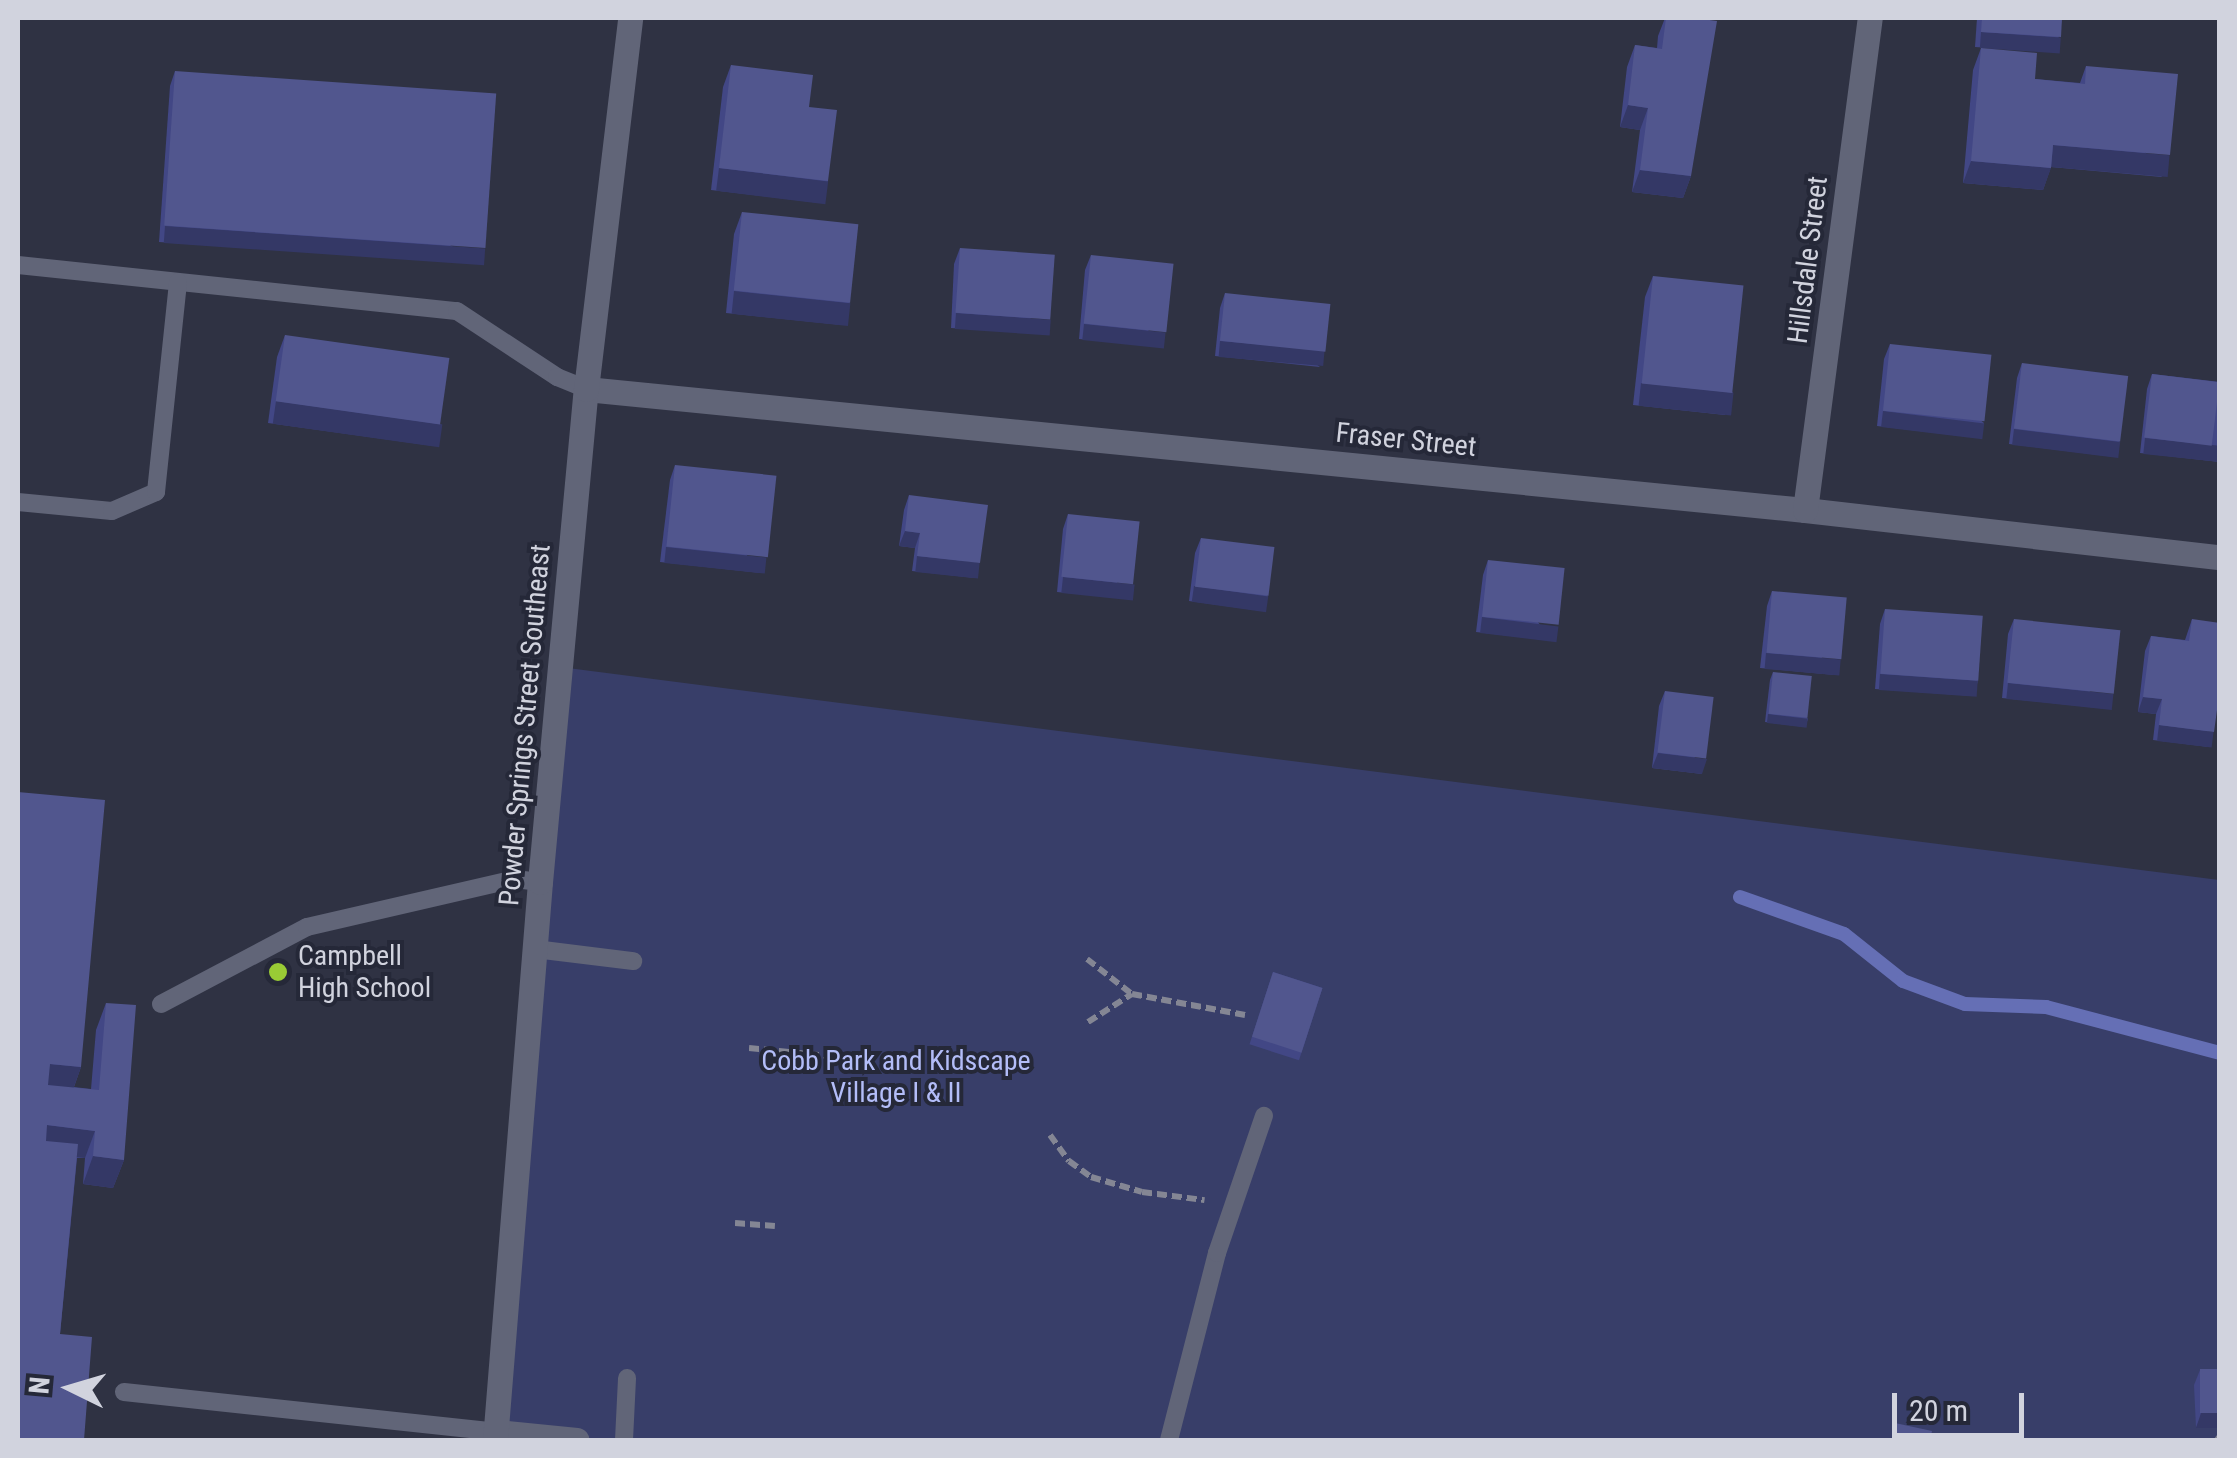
<!DOCTYPE html>
<html>
<head>
<meta charset="utf-8">
<style>
	body { margin:0 }
	#map { position:relative; width:2237px; height:1458px; overflow:hidden; background:#2f3243; font-family:"Roboto Condensed",sans-serif }
	div>[style] { position:absolute }
	[style*='--x'] { left:calc(var(--x)*1px); top:calc(var(--y)*1px); width:calc(var(--w)*1px); rotate:calc(var(--a)*1deg) }
	.green>* { inset:0; background:#383e69 }
	.stream>* { height:14px; margin:-7px; padding:0 7px; transform-origin:7px; border-radius:7px; background:#656fb5 }
	.path>* { height:6px; margin-top:-3px; transform-origin:0; background:repeating-linear-gradient(90deg,#848694 0 10px,transparent 0 15px) }
	.lane>* { height:18px; margin:-9px; padding:0 9px; transform-origin:9px; border-radius:9px; background:#616578 }
	.street>* { height:25px; margin:-12.5px; padding:0 12.5px; transform-origin:12.5px; border-radius:12.5px; background:#616578 }
	.secondary>* { height:25px; margin:-12.5px; padding:0 12.5px; transform-origin:12.5px; border-radius:12.5px; background:#616578 }
	.wall>* { inset:0; background:#424785; transform-origin:0 0 }
	.shaded-wall>* { inset:0; background:#343866; transform-origin:0 0 }
	.building>* { inset:0; background:#51568e; transform-origin:0 0 }
	.dots>* { width:28px; height:28px; translate:-50% -50%; box-sizing:border-box; border:5px solid #252838; border-radius:50% }
	span { translate:-50% -50%; white-space:nowrap; text-align:center; line-height:1.15; -webkit-text-stroke:8px #252838; paint-order:stroke }
	.street-label { font-size:28px; color:#d1d3de }
	.poi-label { font-size:28px; color:#d1d3de }
	.left { translate:0 -50%; text-align:left }
	.park-label { font-size:28px; color:#b3bdf8 }
	.frame { position:absolute; inset:0; border:20px solid #d1d3de; pointer-events:none }
	.north { position:absolute; left:20px; top:1338px; width:100px; height:100px; -webkit-text-stroke:8px #252838; paint-order:stroke; rotate:275deg; font-size:28px; font-weight:700; line-height:40px; text-align:center; color:#d1d3de }
	.north::after { content:''; display:block; margin:auto; width:35px; height:45px; background:#d1d3de; clip-path:polygon(50% 0,100% 100%,50% 72%,0 100%) }
	.scale { position:absolute; left:1892px; top:1393px; width:132px; height:45px; box-sizing:border-box; border:5px solid #d1d3de; border-top:0; padding-left:12px; font-size:30px; line-height:35px; white-space:nowrap; color:#d1d3de; -webkit-text-stroke:8px #252838; paint-order:stroke }
</style>
</head>
<body>
<div id="map">
	<div class="green">
		<i style="clip-path:polygon(560px 667px,2219px 880px,2219px 1440px,504px 1440px)"></i>
	</div>
	<div class="stream">
		<i style="--x:1740;--y:897;--w:110;--a:19.6"></i>
		<i style="--x:1844;--y:934;--w:75;--a:38.5"></i>
		<i style="--x:1903;--y:981;--w:66;--a:20.4"></i>
		<i style="--x:1965;--y:1004;--w:81;--a:2.1"></i>
		<i style="--x:2046;--y:1007;--w:180;--a:14.8"></i>
	</div>
	<div class="path">
		<i style="--x:1087;--y:959;--w:57;--a:37.9"></i>
		<i style="--x:1088;--y:1022;--w:52;--a:-32.5"></i>
		<i style="--x:1132;--y:994;--w:115;--a:10.5"></i>
		<i style="--x:749;--y:1048;--w:119;--a:5.8"></i>
		<i style="--x:1050;--y:1135;--w:32;--a:54"></i>
		<i style="--x:1069;--y:1161;--w:27;--a:36"></i>
		<i style="--x:1091;--y:1177;--w:53;--a:16.4"></i>
		<i style="--x:1142;--y:1192;--w:63;--a:7.4"></i>
		<i style="--x:735;--y:1223;--w:40;--a:4.3"></i>
		<i style="--x:2217;--y:1440;--w:5;--a:-53"></i>
	</div>
	<div class="lane">
		<i style="--x:18;--y:265;--w:441;--a:6"></i>
		<i style="--x:457;--y:311;--w:120;--a:33.4"></i>
		<i style="--x:557;--y:377;--w:31;--a:22"></i>
		<i style="--x:18;--y:502;--w:94;--a:5.5"></i>
		<i style="--x:112;--y:511;--w:48;--a:-23.4"></i>
		<i style="--x:156;--y:492;--w:211;--a:-84"></i>
		<i style="--x:535;--y:949;--w:99;--a:7"></i>
		<i style="--x:161;--y:1004;--w:165;--a:-27.8"></i>
		<i style="--x:307;--y:927;--w:213;--a:-13"></i>
		<i style="--x:515;--y:879;--w:25;--a:7"></i>
		<i style="--x:124;--y:1392;--w:374;--a:6.1"></i>
		<i style="--x:624;--y:1440;--w:62;--a:-87.2"></i>
		<i style="--x:1169;--y:1440;--w:193;--a:-75.6"></i>
		<i style="--x:1217;--y:1253;--w:145;--a:-71.1"></i>
	</div>
	<div class="street">
		<i style="--x:586;--y:389;--w:1225;--a:5.67"></i>
		<i style="--x:1805;--y:510;--w:418;--a:6.5"></i>
		<i style="--x:1805;--y:510;--w:496;--a:-82.5"></i>
		<i style="--x:496;--y:1432;--w:81;--a:5.6"></i>
	</div>
	<div class="secondary">
		<i style="--x:495;--y:1440;--w:560;--a:-85.39"></i>
		<i style="--x:540;--y:882;--w:495;--a:-84.7"></i>
		<i style="--x:586;--y:389;--w:374;--a:-83.2"></i>
	</div>
	<div class="wall">
		<i style="clip-path:polygon(1665px 18px,1694px 18px,1691px 176px,1683px 198px,1632px 192px,1640px 130px,1620px 127px,1627px 67px,1635px 45px,1657px 48px,1658px 36px)"></i>
		<i style="clip-path:polygon(1977px 18px,2062px 18px,2056px 52px,1975px 47px)"></i>
		<i style="clip-path:polygon(1981px 48px,2035px 79px,2080px 83px,2086px 66px,2162px 177px,2051px 167px,2043px 190px,1963px 183px,1973px 70px)"></i>
		<i style="clip-path:polygon(731px 65px,809px 107px,828px 181px,820px 203px,711px 190px,723px 87px)"></i>
		<i style="clip-path:polygon(175px 71px,480px 264px,159px 242px,170px 86px)"></i>
		<i style="clip-path:polygon(742px 212px,850px 303px,842px 325px,726px 313px,734px 234px)"></i>
		<i style="clip-path:polygon(960px 248px,1046px 334px,951px 328px,954px 264px)"></i>
		<i style="clip-path:polygon(1091px 255px,1161px 347px,1079px 339px,1085px 270px)"></i>
		<i style="clip-path:polygon(1653px 276px,1733px 393px,1725px 415px,1633px 405px,1645px 297px)"></i>
		<i style="clip-path:polygon(1225px 293px,1320px 367px,1215px 356px,1220px 308px)"></i>
		<i style="clip-path:polygon(285px 335px,442px 425px,434px 446px,268px 423px,277px 357px)"></i>
		<i style="clip-path:polygon(1890px 344px,1984px 423px,1978px 438px,1877px 426px,1884px 359px)"></i>
		<i style="clip-path:polygon(2022px 363px,2120px 442px,2115px 457px,2009px 444px,2017px 378px)"></i>
		<i style="clip-path:polygon(2152px 374px,2220px 382px,2220px 462px,2140px 453px,2147px 389px)"></i>
		<i style="clip-path:polygon(675px 465px,761px 573px,660px 562px,670px 480px)"></i>
		<i style="clip-path:polygon(909px 495px,975px 578px,912px 571px,915px 548px,899px 546px,904px 510px)"></i>
		<i style="clip-path:polygon(1068px 514px,1129px 599px,1057px 592px,1063px 529px)"></i>
		<i style="clip-path:polygon(1201px 538px,1268px 596px,1262px 611px,1189px 601px,1195px 553px)"></i>
		<i style="clip-path:polygon(1488px 560px,1553px 641px,1476px 632px,1483px 575px)"></i>
		<i style="clip-path:polygon(1772px 591px,1835px 675px,1760px 668px,1767px 606px)"></i>
		<i style="clip-path:polygon(1885px 609px,1978px 681px,1973px 696px,1875px 689px,1880px 624px)"></i>
		<i style="clip-path:polygon(2014px 619px,2108px 709px,2002px 698px,2008px 634px)"></i>
		<i style="clip-path:polygon(2192px 619px,2209px 747px,2153px 740px,2156px 714px,2138px 712px,2145px 651px,2151px 636px,2185px 640px)"></i>
		<i style="clip-path:polygon(1773px 672px,1808px 719px,1805px 727px,1765px 722px,1770px 680px)"></i>
		<i style="clip-path:polygon(1665px 691px,1702px 774px,1652px 768px,1659px 706px)"></i>
		<i style="clip-path:polygon(18px 792px,81px 1067px,74px 1087px,91px 1089px,96px 1030px,106px 1003px,124px 1160px,113px 1188px,83px 1184px,85px 1158px,77px 1158px,60px 1334px,18px 1440px)"></i>
		<i style="left:1273px;top:972px;width:52px;height:76px;rotate:18deg"></i>
		<i style="clip-path:polygon(2220px 1369px,2196px 1428px,2194px 1385px,2200px 1370px)"></i>
	</div>
	<div class="shaded-wall">
		<i style="left:1981px;top:32px;width:80px;height:16px;rotate:4deg"></i>
		<i style="clip-path:polygon(1628px 105px,1648px 108px,1640px 130px,1620px 127px)"></i>
		<i style="left:2053px;top:145px;width:117px;height:22px;rotate:5deg"></i>
		<i style="clip-path:polygon(1971px 161px,2051px 168px,2043px 190px,1963px 183px)"></i>
		<i style="left:719px;top:168px;width:110px;height:23px;rotate:7deg"></i>
		<i style="clip-path:polygon(1640px 170px,1691px 176px,1683px 198px,1632px 192px)"></i>
		<i style="left:165px;top:226px;width:321px;height:17px;rotate:4deg"></i>
		<i style="left:734px;top:291px;width:117px;height:23px;rotate:6deg"></i>
		<i style="left:956px;top:313px;width:95px;height:16px;rotate:4deg"></i>
		<i style="left:1084px;top:324px;width:82px;height:16px;rotate:6deg"></i>
		<i style="left:1220px;top:341px;width:105px;height:16px;rotate:5deg"></i>
		<i style="left:1641px;top:383px;width:93px;height:23px;rotate:6deg"></i>
		<i style="left:276px;top:401px;width:168px;height:23px;rotate:8deg"></i>
		<i style="left:1883px;top:411px;width:102px;height:16px;rotate:7deg"></i>
		<i style="left:2014px;top:429px;width:107px;height:16px;rotate:7deg"></i>
		<i style="left:2145px;top:438px;width:75px;height:16px;rotate:6deg"></i>
		<i style="clip-path:polygon(905px 531px,920px 533px,915px 548px,899px 546px)"></i>
		<i style="left:666px;top:547px;width:101px;height:16px;rotate:6deg"></i>
		<i style="left:917px;top:556px;width:63px;height:16px;rotate:6deg"></i>
		<i style="left:1063px;top:577px;width:72px;height:16px;rotate:6deg"></i>
		<i style="left:1194px;top:586px;width:75px;height:16px;rotate:8deg"></i>
		<i style="left:1482px;top:617px;width:77px;height:16px;rotate:7deg"></i>
		<i style="left:1766px;top:653px;width:75px;height:16px;rotate:5deg"></i>
		<i style="left:1880px;top:674px;width:98px;height:16px;rotate:4deg"></i>
		<i style="left:2008px;top:683px;width:106px;height:16px;rotate:6deg"></i>
		<i style="clip-path:polygon(2143px 697px,2162px 699px,2156px 714px,2138px 712px)"></i>
		<i style="left:1768px;top:714px;width:40px;height:9px;rotate:7deg"></i>
		<i style="left:2159px;top:725px;width:55px;height:16px;rotate:7deg"></i>
		<i style="clip-path:polygon(1658px 753px,1707px 759px,1702px 774px,1652px 768px)"></i>
		<i style="clip-path:polygon(50px 1064px,81px 1067px,71px 1095px,40px 1092px)"></i>
		<i style="clip-path:polygon(47px 1125px,95px 1131px,85px 1158px,37px 1153px)"></i>
		<i style="clip-path:polygon(93px 1156px,124px 1160px,113px 1188px,83px 1184px)"></i>
		<i style="clip-path:polygon(2201px 1413px,2220px 1413px,2220px 1428px,2196px 1428px)"></i>
	</div>
	<div class="building">
		<i style="clip-path:polygon(1666px 18px,1694px 18px,1717px 21px,1691px 176px,1640px 170px,1648px 108px,1628px 105px,1635px 45px,1662px 49px)"></i>
		<i style="clip-path:polygon(1982px 18px,2062px 18px,2061px 37px,1981px 32px)"></i>
		<i style="clip-path:polygon(1981px 48px,2037px 53px,2035px 79px,2085px 84px,2086px 66px,2178px 74px,2170px 155px,2053px 145px,2051px 168px,1971px 161px)"></i>
		<i style="clip-path:polygon(731px 65px,813px 75px,809px 107px,837px 110px,828px 181px,719px 168px)"></i>
		<i style="left:175px;top:71px;width:322px;height:155px;rotate:4deg"></i>
		<i style="left:742px;top:212px;width:117px;height:79px;rotate:6deg"></i>
		<i style="left:960px;top:248px;width:95px;height:65px;rotate:4deg"></i>
		<i style="left:1091px;top:255px;width:83px;height:69px;rotate:6deg"></i>
		<i style="left:1653px;top:276px;width:91px;height:108px;rotate:6deg"></i>
		<i style="left:1225px;top:293px;width:106px;height:48px;rotate:6deg"></i>
		<i style="left:285px;top:335px;width:166px;height:67px;rotate:8deg"></i>
		<i style="left:1890px;top:344px;width:102px;height:67px;rotate:6deg"></i>
		<i style="left:2022px;top:363px;width:107px;height:66px;rotate:7deg"></i>
		<i style="left:2152px;top:374px;width:68px;height:64px;rotate:7deg"></i>
		<i style="left:675px;top:465px;width:102px;height:82px;rotate:6deg"></i>
		<i style="clip-path:polygon(909px 495px,988px 505px,980px 563px,917px 556px,920px 533px,905px 531px)"></i>
		<i style="left:1068px;top:514px;width:72px;height:63px;rotate:6deg"></i>
		<i style="left:1201px;top:538px;width:74px;height:49px;rotate:7deg"></i>
		<i style="left:1488px;top:560px;width:77px;height:57px;rotate:6deg"></i>
		<i style="left:1772px;top:591px;width:75px;height:62px;rotate:5deg"></i>
		<i style="left:1885px;top:609px;width:98px;height:65px;rotate:4deg"></i>
		<i style="left:2014px;top:619px;width:107px;height:64px;rotate:6deg"></i>
		<i style="clip-path:polygon(2192px 619px,2220px 623px,2220px 688px,2214px 732px,2159px 725px,2162px 699px,2143px 697px,2151px 636px,2189px 641px)"></i>
		<i style="left:1773px;top:672px;width:39px;height:42px;rotate:6deg"></i>
		<i style="left:1665px;top:691px;width:49px;height:62px;rotate:7deg"></i>
		<i style="clip-path:polygon(18px 792px,105px 800px,81px 1067px,50px 1064px,48px 1085px,99px 1090px,106px 1003px,136px 1005px,124px 1160px,93px 1156px,95px 1131px,47px 1125px,46px 1141px,78px 1144px,60px 1334px,92px 1337px,84px 1440px,18px 1440px)"></i>
		<i style="left:1273px;top:972px;width:52px;height:68px;rotate:18deg"></i>
		<i style="left:2220px;top:1369px;width:44px;height:20px;rotate:90deg"></i>
		<i style="clip-path:polygon(1895px 1423px,1932px 1431px,1930px 1440px,1892px 1440px)"></i>
	</div>
	<div class="dots">
		<i style="left:278px;top:972px;background:#99cb35"></i>
	</div>
	<div class="street-label">
		<span style="left:1808px;top:260px;rotate:-83deg">Hillsdale Street</span>
		<span style="left:1406px;top:440px;rotate:6deg">Fraser Street</span>
		<span style="left:525px;top:725px;rotate:-85deg">Powder Springs Street Southeast</span>
	</div>
	<div class="poi-label">
		<span class="left" style="left:298px;top:972px">Campbell<br>High School</span>
	</div>
	<div class="park-label">
		<span style="left:896px;top:1077px">Cobb Park and Kidscape<br>Village I &amp; II</span>
	</div>
	<div class="frame"></div>
	<div class="north">N</div>
	<div class="scale">20 m</div>
</div>
</body>
</html>
